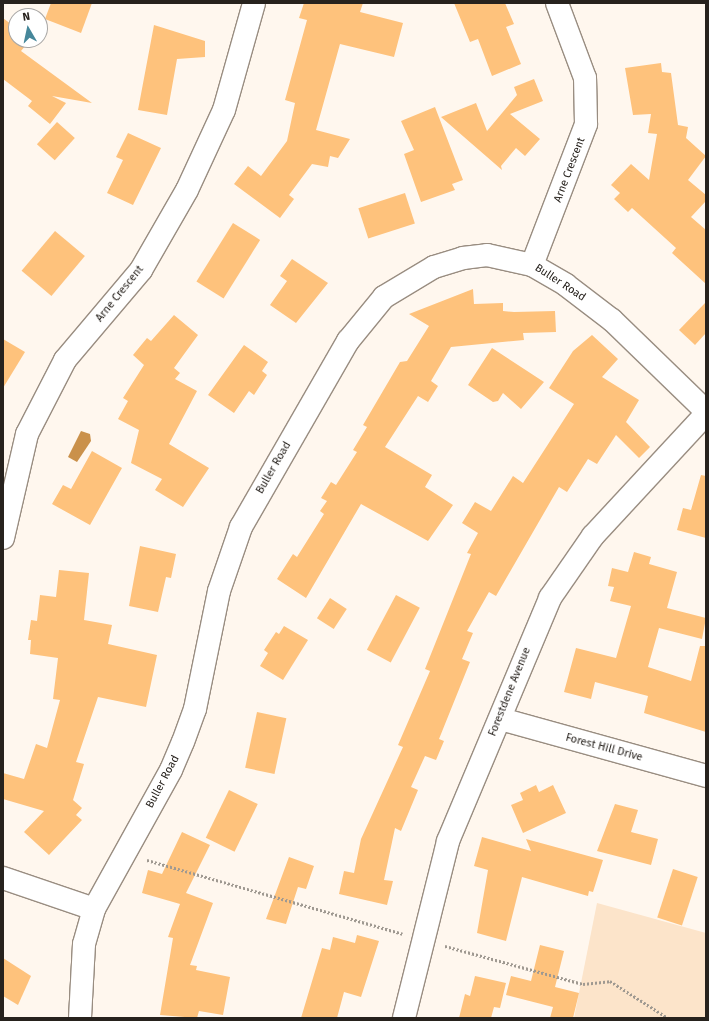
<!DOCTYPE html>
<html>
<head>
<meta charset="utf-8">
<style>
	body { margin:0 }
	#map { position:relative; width:709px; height:1021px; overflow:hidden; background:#fff7ee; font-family:"Fira Sans",sans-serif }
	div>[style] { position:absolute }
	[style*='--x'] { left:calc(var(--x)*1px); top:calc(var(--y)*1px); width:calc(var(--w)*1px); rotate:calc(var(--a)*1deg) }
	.green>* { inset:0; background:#fce4ca }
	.water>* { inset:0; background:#ca914b }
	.building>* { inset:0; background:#fec27c; transform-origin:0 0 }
	.path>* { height:2.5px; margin-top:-1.25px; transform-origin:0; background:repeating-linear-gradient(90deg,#9f9991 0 2px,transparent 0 4px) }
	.roads { filter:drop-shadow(1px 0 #998d81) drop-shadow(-1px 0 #998d81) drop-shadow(0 1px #998d81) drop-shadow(0 -1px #998d81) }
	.minor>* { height:22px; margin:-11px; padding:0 11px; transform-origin:11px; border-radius:11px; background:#fff }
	span { translate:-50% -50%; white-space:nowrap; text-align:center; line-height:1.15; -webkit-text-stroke:3px #fff; paint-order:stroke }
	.street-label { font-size:11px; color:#27221d }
	.frame { position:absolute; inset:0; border:4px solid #27221d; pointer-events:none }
	.north { position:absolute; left:8px; top:8px; width:40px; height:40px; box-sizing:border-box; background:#fff; border:1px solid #a9a7a5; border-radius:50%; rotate:351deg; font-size:11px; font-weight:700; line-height:16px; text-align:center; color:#27221d }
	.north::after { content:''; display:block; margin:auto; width:14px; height:18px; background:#46879a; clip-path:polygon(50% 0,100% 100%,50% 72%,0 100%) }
</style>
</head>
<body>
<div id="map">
	<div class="green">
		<i style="clip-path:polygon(597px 903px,706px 933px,706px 1018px,574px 1018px)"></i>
	</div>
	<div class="water">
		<i style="clip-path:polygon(81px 431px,90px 434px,91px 441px,77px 462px,68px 457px)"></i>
	</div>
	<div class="building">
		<i style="clip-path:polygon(51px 3px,92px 3px,81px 33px,45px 19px)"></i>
		<i style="clip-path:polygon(304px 3px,363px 3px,360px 12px,403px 23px,394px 57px,340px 44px,316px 130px,350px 139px,338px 158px,330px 156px,328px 167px,312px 164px,289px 195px,294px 199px,280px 218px,234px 184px,248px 166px,261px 176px,287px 141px,295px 103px,285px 100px,307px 20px,299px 18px)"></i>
		<i style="clip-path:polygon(454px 3px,505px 3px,514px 24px,506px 27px,521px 64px,492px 76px,478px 39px,470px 42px)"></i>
		<i style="clip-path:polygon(3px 18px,16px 28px,16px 40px,30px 40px,21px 51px,92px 103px,52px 96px,66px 103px,50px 124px,28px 106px,32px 101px,3px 79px)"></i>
		<i style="clip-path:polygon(154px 25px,205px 41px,205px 57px,177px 59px,167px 115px,138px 110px)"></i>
		<i style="clip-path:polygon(661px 63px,662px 72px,671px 73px,678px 125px,688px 127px,686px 138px,706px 156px,688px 180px,706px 195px,706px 201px,691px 217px,706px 230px,706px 284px,672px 253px,676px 248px,632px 208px,628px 212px,614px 199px,620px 193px,611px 185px,631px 164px,649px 180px,657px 134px,648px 133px,651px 114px,633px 115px,625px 68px)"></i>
		<i style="clip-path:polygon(534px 79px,543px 101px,510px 114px,540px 139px,525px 156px,516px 148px,501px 166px,502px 170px,441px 117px,476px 103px,487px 131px,517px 95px,514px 87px)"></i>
		<i style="clip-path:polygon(435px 107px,463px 180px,452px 184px,455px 190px,421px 202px,404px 154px,414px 150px,401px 121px)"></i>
		<i style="left:57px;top:122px;width:24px;height:30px;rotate:42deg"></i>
		<i style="clip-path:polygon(128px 133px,161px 148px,133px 205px,107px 193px,123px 160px,116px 157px)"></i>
		<i style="left:405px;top:193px;width:32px;height:49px;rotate:72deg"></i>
		<i style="left:233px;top:223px;width:32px;height:69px;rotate:32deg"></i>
		<i style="left:55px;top:231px;width:39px;height:52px;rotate:40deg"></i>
		<i style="clip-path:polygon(292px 259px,328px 283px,296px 323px,270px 305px,287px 281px,280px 276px)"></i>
		<i style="clip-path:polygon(473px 289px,474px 304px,503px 303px,503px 311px,514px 312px,555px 311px,556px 332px,523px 333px,524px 340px,451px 347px,431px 381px,438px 386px,428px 402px,418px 396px,385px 447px,432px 475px,425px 487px,453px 505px,428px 541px,361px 504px,306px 598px,277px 579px,293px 554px,297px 557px,324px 514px,320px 511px,327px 501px,321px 498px,331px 482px,336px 485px,357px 452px,353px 450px,367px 427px,363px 425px,400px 362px,407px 361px,429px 326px,409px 314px)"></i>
		<i style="clip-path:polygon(706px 302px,706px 333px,695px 345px,679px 330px)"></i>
		<i style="clip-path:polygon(174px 315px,198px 335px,174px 368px,180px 373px,175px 379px,197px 391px,169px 444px,209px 468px,183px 507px,155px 490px,162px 479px,131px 463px,139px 430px,118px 419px,128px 401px,123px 398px,144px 365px,133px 355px,147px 338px,151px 341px)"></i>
		<i style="clip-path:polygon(592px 335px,618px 359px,602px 377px,639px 400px,626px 422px,650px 447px,639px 458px,616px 435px,597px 464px,588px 459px,567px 492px,559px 487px,496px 596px,489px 592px,467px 631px,473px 633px,462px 659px,470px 662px,439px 739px,444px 741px,436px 760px,425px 756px,411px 787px,418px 790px,401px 831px,395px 828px,384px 880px,393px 881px,387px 905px,339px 894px,344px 871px,354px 873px,361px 839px,403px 747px,398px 745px,430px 671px,425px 669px,471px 554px,467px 553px,478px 533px,462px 523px,475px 502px,491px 511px,513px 476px,523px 483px,574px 404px,549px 388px,573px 351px)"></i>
		<i style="clip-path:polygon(3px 339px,25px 352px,3px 388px)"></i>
		<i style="clip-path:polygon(244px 345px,268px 362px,262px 371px,267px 375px,254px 395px,249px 391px,234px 413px,208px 395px)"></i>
		<i style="clip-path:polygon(492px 348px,544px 382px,521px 409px,503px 393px,498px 401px,493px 402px,468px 385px)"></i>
		<i style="clip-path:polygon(92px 451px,122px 468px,90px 525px,52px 504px,63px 485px,71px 489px)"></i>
		<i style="clip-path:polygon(701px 475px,706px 476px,706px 538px,677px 530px,683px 508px,691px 510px)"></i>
		<i style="clip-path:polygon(140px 546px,176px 554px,171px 578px,166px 577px,158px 612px,129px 606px)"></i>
		<i style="clip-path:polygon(634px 552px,651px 557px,649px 564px,677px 572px,667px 608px,706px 618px,702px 639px,659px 628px,648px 667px,691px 681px,700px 646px,706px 646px,706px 732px,644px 713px,648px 696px,595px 682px,591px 699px,564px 692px,576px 648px,616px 658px,631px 606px,610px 601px,614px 587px,608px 586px,612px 568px,628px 572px)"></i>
		<i style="clip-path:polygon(59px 570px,89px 573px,84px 620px,112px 625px,108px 644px,157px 655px,146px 707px,98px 697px,76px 762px,84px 764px,73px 800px,82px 808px,76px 815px,82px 820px,49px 855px,24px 832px,44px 811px,3px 799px,3px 773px,24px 779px,36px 744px,47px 748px,60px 700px,53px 699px,58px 658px,30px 654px,31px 640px,28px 640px,31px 620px,37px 621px,40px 595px,56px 597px)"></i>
		<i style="left:396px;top:595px;width:27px;height:62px;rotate:28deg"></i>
		<i style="left:330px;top:598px;width:20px;height:24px;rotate:33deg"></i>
		<i style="clip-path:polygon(284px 626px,308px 640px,283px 680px,260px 666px,268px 653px,264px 650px,276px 632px,279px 634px)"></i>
		<i style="left:257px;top:712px;width:30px;height:57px;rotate:12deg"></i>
		<i style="clip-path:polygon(536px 785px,539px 792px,553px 785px,566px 813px,523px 833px,511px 805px,523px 800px,520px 793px)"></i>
		<i style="left:229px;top:790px;width:32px;height:53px;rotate:26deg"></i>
		<i style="clip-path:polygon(615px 804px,638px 810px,631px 832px,658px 839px,651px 865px,597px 851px)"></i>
		<i style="clip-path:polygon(182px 832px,210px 845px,186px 893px,213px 903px,190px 965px,197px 966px,196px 970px,230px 977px,223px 1015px,199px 1011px,197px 1018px,160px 1015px,173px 938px,168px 937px,180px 904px,142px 893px,148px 870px,162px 874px)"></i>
		<i style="clip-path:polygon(482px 837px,531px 851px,526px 839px,603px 860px,593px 892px,589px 891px,588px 896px,522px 877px,506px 941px,477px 933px,488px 870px,474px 866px)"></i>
		<i style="clip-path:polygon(289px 857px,314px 866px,306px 889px,298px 887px,286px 924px,266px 919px)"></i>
		<i style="left:673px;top:869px;width:26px;height:51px;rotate:18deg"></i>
		<i style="clip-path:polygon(357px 935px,379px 941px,361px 997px,344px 992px,337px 1018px,301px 1018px,322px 948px,330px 950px,333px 937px,355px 943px)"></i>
		<i style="clip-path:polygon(540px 945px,564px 951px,555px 987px,579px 993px,573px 1018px,550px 1018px,553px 1007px,506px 995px,511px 976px,531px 981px)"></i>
		<i style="clip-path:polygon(3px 958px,31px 976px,18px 1005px,3px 996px)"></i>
		<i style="clip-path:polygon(475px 976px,506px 983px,500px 1008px,494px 1007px,491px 1018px,459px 1018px,465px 994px,470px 996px)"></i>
	</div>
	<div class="path">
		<i style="--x:147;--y:860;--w:266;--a:16.1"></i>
		<i style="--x:445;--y:946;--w:143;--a:15.4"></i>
		<i style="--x:583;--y:984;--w:27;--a:-6"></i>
		<i style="--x:610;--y:981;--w:69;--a:32.5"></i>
	</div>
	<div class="roads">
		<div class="minor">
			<i style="--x:532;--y:265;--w:151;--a:-69"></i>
			<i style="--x:586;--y:124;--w:46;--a:-91.2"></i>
			<i style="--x:585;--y:78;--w:80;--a:-110.5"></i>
			<i style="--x:3;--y:538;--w:107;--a:-77"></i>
			<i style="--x:27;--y:434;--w:83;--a:-62.8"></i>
			<i style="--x:65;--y:360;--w:118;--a:-49.8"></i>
			<i style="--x:141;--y:270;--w:92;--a:-60.1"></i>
			<i style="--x:187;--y:190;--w:88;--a:-65.2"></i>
			<i style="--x:224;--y:110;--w:111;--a:-74.3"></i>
			<i style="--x:501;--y:719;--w:213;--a:15.5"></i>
			<i style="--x:3;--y:878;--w:96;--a:18.8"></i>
			<i style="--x:80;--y:1018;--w:74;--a:-86.9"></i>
			<i style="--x:84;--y:944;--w:36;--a:-74"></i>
			<i style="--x:94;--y:909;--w:159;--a:-61"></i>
			<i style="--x:171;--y:770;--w:30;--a:-67"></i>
			<i style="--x:183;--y:742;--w:35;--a:-70"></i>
			<i style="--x:195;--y:709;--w:120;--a:-78.5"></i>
			<i style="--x:219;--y:591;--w:68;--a:-71"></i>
			<i style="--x:241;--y:527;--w:215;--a:-60.1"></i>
			<i style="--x:348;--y:341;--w:57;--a:-50.7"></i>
			<i style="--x:384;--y:297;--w:58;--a:-31"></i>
			<i style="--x:434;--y:267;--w:30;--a:-17"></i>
			<i style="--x:463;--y:258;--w:24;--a:-7"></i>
			<i style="--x:487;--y:255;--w:46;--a:12.5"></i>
			<i style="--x:532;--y:265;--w:39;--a:30"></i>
			<i style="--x:566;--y:285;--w:58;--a:37.3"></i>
			<i style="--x:612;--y:320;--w:131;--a:44.1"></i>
			<i style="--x:404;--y:1018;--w:182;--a:-76"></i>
			<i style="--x:448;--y:841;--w:264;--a:-67.2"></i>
			<i style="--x:550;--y:598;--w:75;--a:-55.3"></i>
			<i style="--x:593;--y:536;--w:166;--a:-47.2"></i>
		</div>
	</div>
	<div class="street-label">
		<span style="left:570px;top:170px;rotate:-69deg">Arne Crescent</span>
		<span style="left:560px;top:283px;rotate:33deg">Buller Road</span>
		<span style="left:120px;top:294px;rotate:-51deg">Arne Crescent</span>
		<span style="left:274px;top:468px;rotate:-60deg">Buller Road</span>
		<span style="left:510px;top:692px;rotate:-68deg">Forestdene Avenue</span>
		<span style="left:604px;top:748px;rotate:15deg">Forest Hill Drive</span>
		<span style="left:163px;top:782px;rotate:-62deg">Buller Road</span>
	</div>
	<div class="frame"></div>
	<div class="north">N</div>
</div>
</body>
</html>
